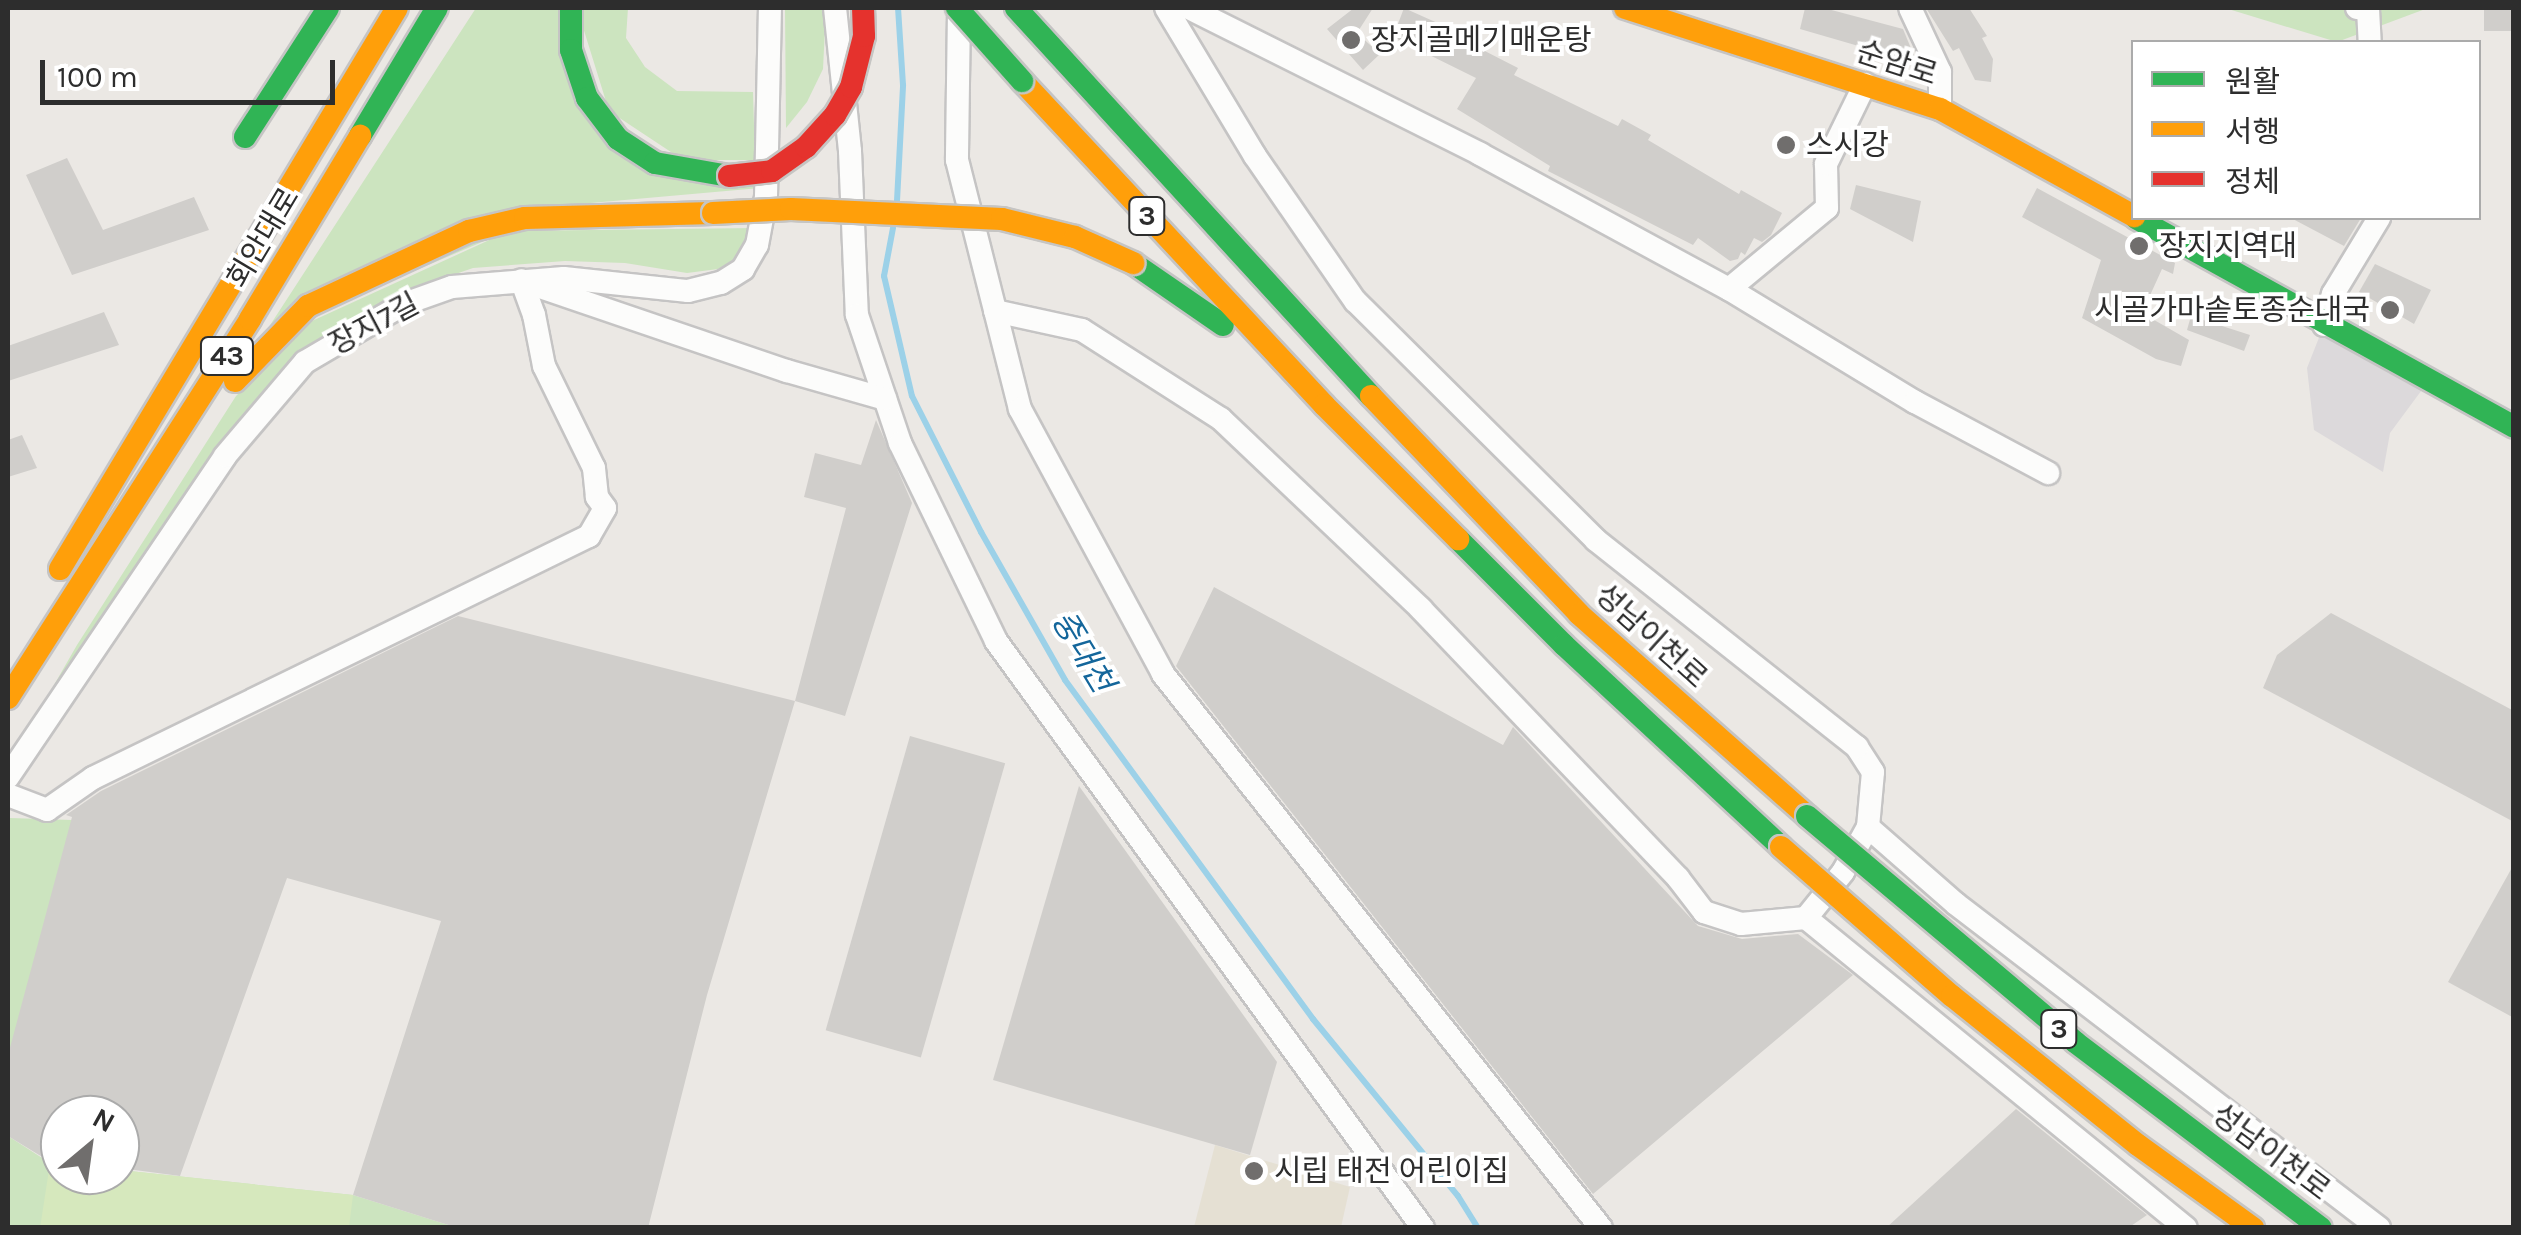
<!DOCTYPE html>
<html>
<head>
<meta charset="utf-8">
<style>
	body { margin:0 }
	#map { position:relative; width:2521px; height:1235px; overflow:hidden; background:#ebe8e4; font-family:Karla,"Noto Sans KR",sans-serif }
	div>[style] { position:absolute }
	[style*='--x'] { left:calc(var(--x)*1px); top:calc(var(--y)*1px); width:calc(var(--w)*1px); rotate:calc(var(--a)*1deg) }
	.industrial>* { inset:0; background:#dcd9db }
	.education>* { inset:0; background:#e5e0d3 }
	.green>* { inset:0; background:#cce4bf }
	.pitch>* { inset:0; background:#d6e8bd }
	.stream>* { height:6px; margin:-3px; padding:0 3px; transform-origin:3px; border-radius:3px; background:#9cd1e8 }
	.building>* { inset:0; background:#d0cecb; transform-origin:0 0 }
	.roads { filter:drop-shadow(2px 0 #c5c4c4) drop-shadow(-2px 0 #c5c4c4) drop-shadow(0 2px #c5c4c4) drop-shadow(0 -2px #c5c4c4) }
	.street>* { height:22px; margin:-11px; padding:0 11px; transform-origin:11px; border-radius:11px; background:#fcfcfb }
	.fast>* { height:22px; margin:-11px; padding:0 11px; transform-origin:11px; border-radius:11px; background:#30b455 }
	.slow>* { height:22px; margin:-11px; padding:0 11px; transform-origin:11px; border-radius:11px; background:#ff9f0a }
	.bridges { filter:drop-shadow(2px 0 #c6c5c3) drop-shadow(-2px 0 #c6c5c3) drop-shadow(0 2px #c6c5c3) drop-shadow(0 -2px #c6c5c3) }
	.fast-bridge>* { height:22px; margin:-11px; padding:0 11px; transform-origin:11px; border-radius:11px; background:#30b455 }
	.slow-bridge>* { height:22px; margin:-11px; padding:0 11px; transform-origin:11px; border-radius:11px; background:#ff9f0a }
	.jam-bridge>* { height:22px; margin:-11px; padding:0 11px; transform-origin:11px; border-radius:11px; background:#e5322d }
	.dots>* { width:28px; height:28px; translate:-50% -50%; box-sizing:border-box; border:5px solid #fff; border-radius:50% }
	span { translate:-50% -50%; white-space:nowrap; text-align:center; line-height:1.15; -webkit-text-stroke:8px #fff; paint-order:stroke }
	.shield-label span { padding:2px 8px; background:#fff; border:2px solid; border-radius:8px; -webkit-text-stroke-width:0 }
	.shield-label { font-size:28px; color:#2d2d2d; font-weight:700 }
	.poi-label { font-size:30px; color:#2d2d2d }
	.left { translate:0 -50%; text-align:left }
	.right { translate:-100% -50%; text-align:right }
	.street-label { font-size:30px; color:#2d2d2d }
	.water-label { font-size:32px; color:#14669b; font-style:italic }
	.frame { position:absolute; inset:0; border:10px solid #2d2d2d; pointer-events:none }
	.legend { position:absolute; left:2131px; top:40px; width:350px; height:180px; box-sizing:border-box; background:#fff; border:2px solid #ababab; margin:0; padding:12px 18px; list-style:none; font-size:30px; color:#2d2d2d }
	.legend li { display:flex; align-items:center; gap:20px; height:50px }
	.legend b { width:50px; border:2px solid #ababab }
	.north { position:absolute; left:40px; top:1095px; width:100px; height:100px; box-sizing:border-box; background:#fff; border:2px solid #ababab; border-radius:50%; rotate:29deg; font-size:28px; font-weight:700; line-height:40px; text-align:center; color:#2d2d2d }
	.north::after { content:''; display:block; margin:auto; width:35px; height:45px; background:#706e6d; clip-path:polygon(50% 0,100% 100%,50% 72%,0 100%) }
	.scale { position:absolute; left:40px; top:60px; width:295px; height:45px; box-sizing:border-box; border:5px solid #2d2d2d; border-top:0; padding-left:12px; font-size:30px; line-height:35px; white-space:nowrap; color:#2d2d2d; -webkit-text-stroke:8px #fff; paint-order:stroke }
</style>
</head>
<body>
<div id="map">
	<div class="industrial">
		<i style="clip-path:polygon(2324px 325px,2427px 383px,2390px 433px,2383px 472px,2314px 430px,2307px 368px)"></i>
	</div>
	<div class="education">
		<i style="clip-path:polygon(1215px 1145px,1350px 1187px,1341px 1227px,1194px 1227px)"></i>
	</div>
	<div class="green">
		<i style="clip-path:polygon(476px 8px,558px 8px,603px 132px,760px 188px,568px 205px,263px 336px)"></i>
		<i style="clip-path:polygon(577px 8px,628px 8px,626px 38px,645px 67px,677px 91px,753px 92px,755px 160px,683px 160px,609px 111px)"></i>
		<i style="clip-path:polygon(785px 8px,826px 8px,823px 69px,807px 102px,786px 128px)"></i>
		<i style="clip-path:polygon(2225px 8px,2428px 8px,2337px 42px)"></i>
		<i style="clip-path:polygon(755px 228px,740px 256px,718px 269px,687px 273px,625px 263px,565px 261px,473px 268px,392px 296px,315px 343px,284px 373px,8px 765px,77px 645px,236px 396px,312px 321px,509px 231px)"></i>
		<i style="clip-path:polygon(10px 818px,72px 820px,8px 1063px,8px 823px)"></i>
		<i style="clip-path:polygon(8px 1136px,50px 1163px,60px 1164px,60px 1175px,120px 1175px,120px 1170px,353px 1195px,458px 1228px,8px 1228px)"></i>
	</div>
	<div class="pitch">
		<i style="clip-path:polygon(50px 1163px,60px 1164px,60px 1175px,120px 1175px,120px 1170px,353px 1195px,349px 1227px,40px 1228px)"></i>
	</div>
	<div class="stream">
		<i style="--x:897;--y:201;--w:116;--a:-87"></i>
		<i style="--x:903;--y:85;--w:77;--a:-93.7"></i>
		<i style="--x:893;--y:228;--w:49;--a:100.6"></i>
		<i style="--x:884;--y:276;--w:123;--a:76.9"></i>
		<i style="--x:912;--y:396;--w:153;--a:63.1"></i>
		<i style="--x:981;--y:532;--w:170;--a:60.4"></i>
		<i style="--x:1065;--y:680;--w:420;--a:53.8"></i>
		<i style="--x:1313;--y:1019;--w:229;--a:50.7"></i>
		<i style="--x:1458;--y:1196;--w:38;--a:58"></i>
	</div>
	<div class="building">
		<i style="clip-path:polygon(1354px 8px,1373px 8px,1357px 33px,1380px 54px,1363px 70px,1327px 29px)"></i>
		<i style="clip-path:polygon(1404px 8px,1480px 42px,1477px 47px,1518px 68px,1514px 75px,1618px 126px,1622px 119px,1651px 135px,1648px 140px,1739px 194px,1741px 190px,1782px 213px,1771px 235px,1762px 242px,1754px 238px,1745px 255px,1741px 252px,1738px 259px,1730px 261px,1698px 238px,1693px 245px,1548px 171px,1550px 166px,1457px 109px,1476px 78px,1393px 37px)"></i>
		<i style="clip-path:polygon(1805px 8px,1824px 8px,1903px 29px,1917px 63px,1800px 29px)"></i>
		<i style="clip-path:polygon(1926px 8px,1969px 8px,1987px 36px,1982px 38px,1993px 59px,1991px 82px,1975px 80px,1959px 48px,1953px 51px)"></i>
		<i style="left:2484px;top:8px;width:30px;height:23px"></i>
		<i style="clip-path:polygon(67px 158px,103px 230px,194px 197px,209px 230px,72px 275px,26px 175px)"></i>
		<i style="clip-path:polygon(1856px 185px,1921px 201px,1913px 242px,1850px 209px)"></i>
		<i style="clip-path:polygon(2037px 188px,2175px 263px,2173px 274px,2162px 269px,2142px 313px,2189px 340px,2181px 366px,2156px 359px,2082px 318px,2101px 260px,2022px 217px)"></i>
		<i style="clip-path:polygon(2291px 218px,2361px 218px,2344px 246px)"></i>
		<i style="clip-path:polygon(2375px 264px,2431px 290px,2414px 324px,2359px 292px)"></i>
		<i style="clip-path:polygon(104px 312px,119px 345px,8px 381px,8px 346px)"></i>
		<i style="clip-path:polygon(2191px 316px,2250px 335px,2244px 351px,2187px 330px)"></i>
		<i style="clip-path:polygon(876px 420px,912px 503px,845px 716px,795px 701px,846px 508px,804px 497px,815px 453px,861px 465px)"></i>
		<i style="clip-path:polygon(22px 435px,37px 468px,8px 477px,8px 440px)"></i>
		<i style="clip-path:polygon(1214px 587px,1503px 745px,1513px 727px,1698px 926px,1742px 939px,1798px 934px,1853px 975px,1593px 1194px,1176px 666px)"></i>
		<i style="clip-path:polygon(2331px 613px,2514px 711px,2514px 822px,2263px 688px,2277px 655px)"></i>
		<i style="clip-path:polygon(458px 616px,795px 701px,707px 995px,648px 1228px,458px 1228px,353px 1195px,441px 921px,287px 878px,180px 1176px,120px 1168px,120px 1115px,60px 1115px,60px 1160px,44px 1158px,8px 1136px,8px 1055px,72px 817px,66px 815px,101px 791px)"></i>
		<i style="left:910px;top:736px;width:99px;height:306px;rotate:16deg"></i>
		<i style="clip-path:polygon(1079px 786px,1277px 1062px,1250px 1155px,993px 1080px)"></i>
		<i style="clip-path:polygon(2514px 864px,2514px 1018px,2448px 982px)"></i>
		<i style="clip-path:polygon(2016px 1109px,2147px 1215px,2128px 1228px,1886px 1228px)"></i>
	</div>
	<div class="roads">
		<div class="street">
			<i style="--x:835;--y:8;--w:144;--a:84"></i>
			<i style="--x:850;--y:151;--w:164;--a:87.6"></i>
			<i style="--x:857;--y:315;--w:135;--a:71.4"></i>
			<i style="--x:900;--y:443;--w:220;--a:64.1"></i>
			<i style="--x:996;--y:641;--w:726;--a:53.97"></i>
			<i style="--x:1189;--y:8;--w:326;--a:26.6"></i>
			<i style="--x:1480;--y:154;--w:283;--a:28.5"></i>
			<i style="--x:1729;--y:289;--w:218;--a:31.3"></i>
			<i style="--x:1915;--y:402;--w:151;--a:28.1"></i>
			<i style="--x:1910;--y:8;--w:71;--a:64.9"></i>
			<i style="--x:1940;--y:72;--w:37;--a:90"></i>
			<i style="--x:2357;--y:8;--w:11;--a:5"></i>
			<i style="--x:2368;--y:9;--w:33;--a:87"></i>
			<i style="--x:959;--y:11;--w:149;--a:90.8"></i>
			<i style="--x:957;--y:160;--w:257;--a:75.8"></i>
			<i style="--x:1020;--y:409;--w:301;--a:61.6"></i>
			<i style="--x:1163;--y:674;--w:706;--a:51.67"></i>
			<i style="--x:534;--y:285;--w:267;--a:18.8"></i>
			<i style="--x:787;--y:371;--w:102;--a:15.9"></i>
			<i style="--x:1729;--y:289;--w:127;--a:-39.6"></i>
			<i style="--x:1827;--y:208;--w:44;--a:-91.3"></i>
			<i style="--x:1826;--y:164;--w:89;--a:-64"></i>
			<i style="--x:995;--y:311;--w:89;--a:12.3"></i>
			<i style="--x:1082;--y:330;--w:165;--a:32.6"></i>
			<i style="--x:1221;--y:419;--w:276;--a:43.5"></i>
			<i style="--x:1421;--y:609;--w:372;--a:46.3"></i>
			<i style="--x:1678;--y:878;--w:43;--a:52.6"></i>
			<i style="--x:1704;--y:912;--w:39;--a:18"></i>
			<i style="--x:1741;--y:924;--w:65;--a:-5.3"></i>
			<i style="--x:1806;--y:918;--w:59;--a:-51.2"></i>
			<i style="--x:1843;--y:872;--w:51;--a:-60.9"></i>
			<i style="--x:1868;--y:827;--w:55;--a:-84.8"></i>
			<i style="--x:1873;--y:772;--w:30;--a:-123"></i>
			<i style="--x:1857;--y:747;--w:333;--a:-141.6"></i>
			<i style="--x:1596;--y:540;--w:339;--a:-135.2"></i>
			<i style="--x:1355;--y:301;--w:176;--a:-124.6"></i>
			<i style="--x:1255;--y:156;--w:173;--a:-121"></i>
			<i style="--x:2324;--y:325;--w:32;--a:-74"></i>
			<i style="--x:2333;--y:294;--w:89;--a:-58.8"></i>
			<i style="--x:8;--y:777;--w:387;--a:-55.9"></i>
			<i style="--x:225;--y:456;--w:123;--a:-49.6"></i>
			<i style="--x:305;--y:362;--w:115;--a:-30.4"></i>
			<i style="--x:404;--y:304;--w:51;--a:-19.5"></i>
			<i style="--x:452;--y:287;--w:112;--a:-4.6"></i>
			<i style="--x:564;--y:278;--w:125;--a:6"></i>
			<i style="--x:688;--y:291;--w:34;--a:-14"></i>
			<i style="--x:721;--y:283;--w:26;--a:-32"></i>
			<i style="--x:743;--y:269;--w:28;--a:-60"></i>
			<i style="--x:757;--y:245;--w:49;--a:-79.4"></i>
			<i style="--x:766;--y:197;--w:189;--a:-88.8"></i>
			<i style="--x:8;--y:795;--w:42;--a:21"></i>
			<i style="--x:47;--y:810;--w:56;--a:-34.8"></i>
			<i style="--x:93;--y:778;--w:552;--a:-26.01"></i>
			<i style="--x:589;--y:536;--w:32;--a:-60"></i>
			<i style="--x:605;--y:508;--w:14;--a:-126"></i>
			<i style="--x:597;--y:497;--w:29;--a:-96"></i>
			<i style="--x:594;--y:468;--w:114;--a:-116.1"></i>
			<i style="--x:544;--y:366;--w:52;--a:-101.1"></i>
			<i style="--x:534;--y:315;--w:37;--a:-110"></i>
			<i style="--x:1868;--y:827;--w:117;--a:41.2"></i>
			<i style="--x:1956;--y:904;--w:533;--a:37.45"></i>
			<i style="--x:1806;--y:918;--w:490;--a:39.2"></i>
		</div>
		<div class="fast">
			<i style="--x:571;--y:8;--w:42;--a:90"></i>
			<i style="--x:571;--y:50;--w:51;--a:71.6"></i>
			<i style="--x:587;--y:98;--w:51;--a:52.9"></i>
			<i style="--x:618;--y:139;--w:44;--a:33"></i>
			<i style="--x:655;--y:163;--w:75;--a:10"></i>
			<i style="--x:1016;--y:8;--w:526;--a:47.54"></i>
			<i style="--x:360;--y:136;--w:149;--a:-59"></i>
			<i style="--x:245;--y:137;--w:153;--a:-57.2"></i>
			<i style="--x:2136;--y:218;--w:432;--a:28.9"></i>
			<i style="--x:1133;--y:263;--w:109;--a:34.6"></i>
			<i style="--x:1458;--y:539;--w:150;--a:45"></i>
			<i style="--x:1564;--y:645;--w:296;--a:42.9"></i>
		</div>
		<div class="slow">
			<i style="--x:1625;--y:8;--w:331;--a:17.8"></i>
			<i style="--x:1940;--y:109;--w:222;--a:28.9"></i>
			<i style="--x:1022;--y:81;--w:443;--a:47"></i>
			<i style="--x:1324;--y:405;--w:190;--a:45"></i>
			<i style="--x:235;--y:381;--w:105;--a:-45.8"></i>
			<i style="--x:308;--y:306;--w:178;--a:-25"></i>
			<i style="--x:469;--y:231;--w:57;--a:-13.1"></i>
			<i style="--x:525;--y:218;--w:188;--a:-1.5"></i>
			<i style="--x:1371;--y:396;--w:301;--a:46.3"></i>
			<i style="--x:1579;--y:614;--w:305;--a:41.5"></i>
			<i style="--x:60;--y:569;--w:654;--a:-59.01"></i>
			<i style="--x:8;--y:698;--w:450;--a:-57.4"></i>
			<i style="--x:250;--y:319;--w:214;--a:-59"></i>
		</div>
	</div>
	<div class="bridges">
		<div class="fast-bridge">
			<i style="--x:957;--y:8;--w:98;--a:48.3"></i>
			<i style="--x:1807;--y:816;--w:351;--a:40.1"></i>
			<i style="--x:2075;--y:1042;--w:308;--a:37.1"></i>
		</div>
		<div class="slow-bridge">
			<i style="--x:713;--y:213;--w:78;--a:-2.9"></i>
			<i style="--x:791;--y:209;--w:211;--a:2.7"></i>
			<i style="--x:1002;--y:219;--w:75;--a:13.9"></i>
			<i style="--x:1075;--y:237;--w:64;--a:24.1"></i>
			<i style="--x:1781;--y:847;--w:227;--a:41.1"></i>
			<i style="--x:1952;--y:996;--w:238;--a:38.7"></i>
			<i style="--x:2138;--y:1145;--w:142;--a:35.8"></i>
		</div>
		<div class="jam-bridge">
			<i style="--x:729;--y:176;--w:43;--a:-6.6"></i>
			<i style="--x:772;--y:171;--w:42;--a:-35.2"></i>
			<i style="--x:806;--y:147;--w:43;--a:-47.8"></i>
			<i style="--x:835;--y:115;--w:32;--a:-60"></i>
			<i style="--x:851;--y:87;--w:53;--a:-75.7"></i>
			<i style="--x:864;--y:36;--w:28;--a:-92"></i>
		</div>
	</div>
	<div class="dots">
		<i style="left:1351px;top:40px;background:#706e6d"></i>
		<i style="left:1786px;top:145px;background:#706e6d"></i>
		<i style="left:2139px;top:246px;background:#706e6d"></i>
		<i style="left:2390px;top:310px;background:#706e6d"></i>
		<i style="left:1254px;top:1171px;background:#706e6d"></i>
	</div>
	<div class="shield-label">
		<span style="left:1147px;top:216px">3</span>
		<span style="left:227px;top:356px">43</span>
		<span style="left:2059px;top:1029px">3</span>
	</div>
	<div class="poi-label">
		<span class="left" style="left:1371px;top:40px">장지골메기매운탕</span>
		<span class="left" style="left:1806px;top:145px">스시강</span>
		<span class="left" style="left:2159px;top:246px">장지지역대</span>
		<span class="right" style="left:2370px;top:310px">시골가마솥토종순대국</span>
		<span class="left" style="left:1274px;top:1171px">시립 태전 어린이집</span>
	</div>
	<div class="street-label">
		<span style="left:1897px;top:63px;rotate:18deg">순암로</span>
		<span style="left:263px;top:238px;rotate:-59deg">회안대로</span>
		<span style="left:374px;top:324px;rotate:-28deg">장지7길</span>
		<span style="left:1651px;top:636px;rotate:42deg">성남이천로</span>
		<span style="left:2271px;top:1152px;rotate:37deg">성남이천로</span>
	</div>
	<div class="water-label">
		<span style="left:1082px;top:652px;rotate:59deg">중대천</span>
	</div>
	<div class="frame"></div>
	<ul class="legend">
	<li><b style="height:12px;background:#30b455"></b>원활</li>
	<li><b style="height:12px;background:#ff9f0a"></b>서행</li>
	<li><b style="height:12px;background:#e5322d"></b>정체</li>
	</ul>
	<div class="north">N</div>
	<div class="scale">100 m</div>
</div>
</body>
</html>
